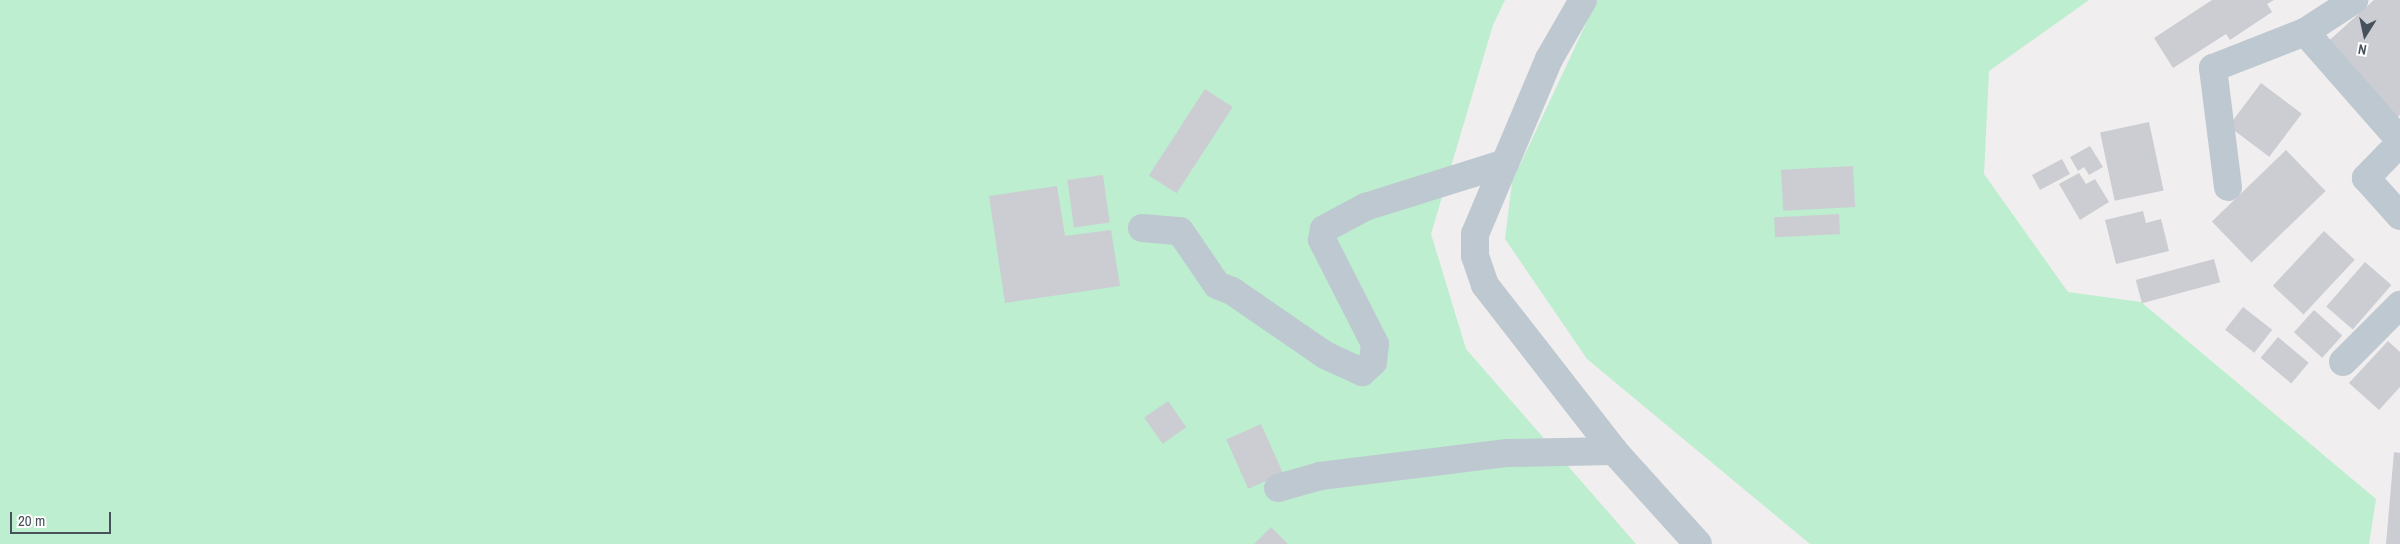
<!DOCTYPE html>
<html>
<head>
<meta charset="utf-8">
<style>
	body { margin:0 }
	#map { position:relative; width:2400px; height:544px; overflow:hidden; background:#f0eeee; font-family:"Archivo Narrow",sans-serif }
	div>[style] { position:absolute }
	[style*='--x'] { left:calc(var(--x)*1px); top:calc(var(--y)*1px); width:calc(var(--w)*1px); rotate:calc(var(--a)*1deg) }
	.green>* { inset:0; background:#bceecf }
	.building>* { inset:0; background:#cbcdd3; transform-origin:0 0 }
	.minor>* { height:28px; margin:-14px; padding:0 14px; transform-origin:14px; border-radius:14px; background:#bec8d0 }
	span { translate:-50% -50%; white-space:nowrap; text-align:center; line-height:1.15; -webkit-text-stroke:4px #fff; paint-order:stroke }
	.north { position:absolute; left:2340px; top:10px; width:50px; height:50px; -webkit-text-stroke:4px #fff; paint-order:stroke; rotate:190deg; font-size:14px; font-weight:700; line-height:20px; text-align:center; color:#46515b }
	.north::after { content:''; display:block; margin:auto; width:18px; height:22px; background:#46515b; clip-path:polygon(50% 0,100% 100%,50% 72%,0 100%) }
	.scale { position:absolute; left:10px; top:512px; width:101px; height:22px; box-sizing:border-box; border:2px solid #46515b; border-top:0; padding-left:6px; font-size:15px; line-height:18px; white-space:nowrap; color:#46515b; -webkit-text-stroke:4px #fff; paint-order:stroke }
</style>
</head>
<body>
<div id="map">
	<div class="green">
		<i style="clip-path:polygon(0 0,1505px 0,1493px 25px,1431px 234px,1466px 349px,1636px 544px,0 544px)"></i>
		<i style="clip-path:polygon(1597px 0,2089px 0,1989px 71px,1984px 174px,2068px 292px,2141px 302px,2376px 499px,2369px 544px,1810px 544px,1587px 359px,1505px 239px,1512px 182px)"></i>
	</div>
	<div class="building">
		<i style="clip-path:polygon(2212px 0,2274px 0,2267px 4px,2272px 12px,2230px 40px,2226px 34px,2173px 68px,2154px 38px)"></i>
		<i style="clip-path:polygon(2374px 0,2400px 0,2400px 115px,2393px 121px,2323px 46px)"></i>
		<i style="left:2261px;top:83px;width:51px;height:54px;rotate:37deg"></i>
		<i style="left:1205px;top:89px;width:33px;height:103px;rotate:33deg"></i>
		<i style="left:2149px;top:122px;width:70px;height:50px;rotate:78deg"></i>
		<i style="clip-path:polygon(2090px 146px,2103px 167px,2089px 175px,2084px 167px,2078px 171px,2070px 157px)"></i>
		<i style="left:2286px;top:150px;width:57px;height:103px;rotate:46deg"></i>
		<i style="left:2062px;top:159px;width:17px;height:34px;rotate:62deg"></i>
		<i style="left:1853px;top:166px;width:41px;height:72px;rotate:87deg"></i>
		<i style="clip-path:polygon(2079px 173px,2086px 184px,2095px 179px,2109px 202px,2080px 220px,2059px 184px)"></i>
		<i style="left:1103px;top:175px;width:48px;height:36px;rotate:82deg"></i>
		<i style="clip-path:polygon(1057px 186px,1065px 236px,1111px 230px,1120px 286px,1005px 303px,989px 196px)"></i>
		<i style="clip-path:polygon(2143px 211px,2146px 223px,2161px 219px,2169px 251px,2116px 264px,2105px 220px)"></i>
		<i style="left:1839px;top:214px;width:20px;height:65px;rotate:87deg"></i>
		<i style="left:2324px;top:231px;width:42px;height:75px;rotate:43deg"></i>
		<i style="left:2214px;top:259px;width:24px;height:81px;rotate:75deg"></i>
		<i style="left:2365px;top:262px;width:35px;height:59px;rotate:41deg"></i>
		<i style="left:2243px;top:307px;width:37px;height:29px;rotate:38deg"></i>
		<i style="left:2314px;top:310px;width:38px;height:30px;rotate:42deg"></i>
		<i style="left:2278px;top:337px;width:40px;height:27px;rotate:40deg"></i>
		<i style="clip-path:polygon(2388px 341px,2400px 352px,2400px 387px,2379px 410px,2349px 383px)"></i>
		<i style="left:1168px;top:401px;width:32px;height:29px;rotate:55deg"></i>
		<i style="left:1261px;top:424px;width:54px;height:38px;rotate:66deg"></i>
		<i style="clip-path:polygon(2394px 452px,2400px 453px,2400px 544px,2386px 544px)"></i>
		<i style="clip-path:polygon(1271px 527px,1288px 544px,1254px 544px)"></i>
	</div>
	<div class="minor">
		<i style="--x:1583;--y:0;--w:68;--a:120"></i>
		<i style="--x:1549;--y:59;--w:113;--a:112.9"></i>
		<i style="--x:1505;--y:163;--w:77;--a:112.9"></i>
		<i style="--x:1475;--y:234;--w:22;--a:90"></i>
		<i style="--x:1475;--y:256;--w:31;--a:71"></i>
		<i style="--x:1485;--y:285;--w:210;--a:52.1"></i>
		<i style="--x:1614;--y:451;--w:125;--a:47.9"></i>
		<i style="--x:2305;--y:32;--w:144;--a:48.7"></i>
		<i style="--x:2400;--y:143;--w:49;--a:134.2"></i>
		<i style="--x:2366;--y:178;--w:51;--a:48.2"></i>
		<i style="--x:2228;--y:187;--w:120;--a:-97.2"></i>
		<i style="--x:2213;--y:68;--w:99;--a:-21.4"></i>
		<i style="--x:2305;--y:32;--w:59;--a:-33.1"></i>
		<i style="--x:1142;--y:228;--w:38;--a:5"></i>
		<i style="--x:1180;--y:231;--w:65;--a:55.6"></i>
		<i style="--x:1217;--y:285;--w:16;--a:22"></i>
		<i style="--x:1232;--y:291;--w:113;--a:34.5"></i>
		<i style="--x:1325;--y:355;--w:41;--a:24.7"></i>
		<i style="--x:1362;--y:372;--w:15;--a:-42"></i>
		<i style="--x:1373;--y:362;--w:18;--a:-84"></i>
		<i style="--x:1375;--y:344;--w:117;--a:-117"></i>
		<i style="--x:1322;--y:240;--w:11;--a:-80"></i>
		<i style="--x:1324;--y:229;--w:47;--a:-28.2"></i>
		<i style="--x:1365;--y:207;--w:147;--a:-17.4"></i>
		<i style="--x:2343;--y:362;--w:81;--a:-45"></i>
		<i style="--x:1278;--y:488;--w:44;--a:-15.9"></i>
		<i style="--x:1320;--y:476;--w:189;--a:-7"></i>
		<i style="--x:1508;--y:453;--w:106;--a:-1.1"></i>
	</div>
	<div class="north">N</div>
	<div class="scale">20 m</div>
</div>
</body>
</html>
